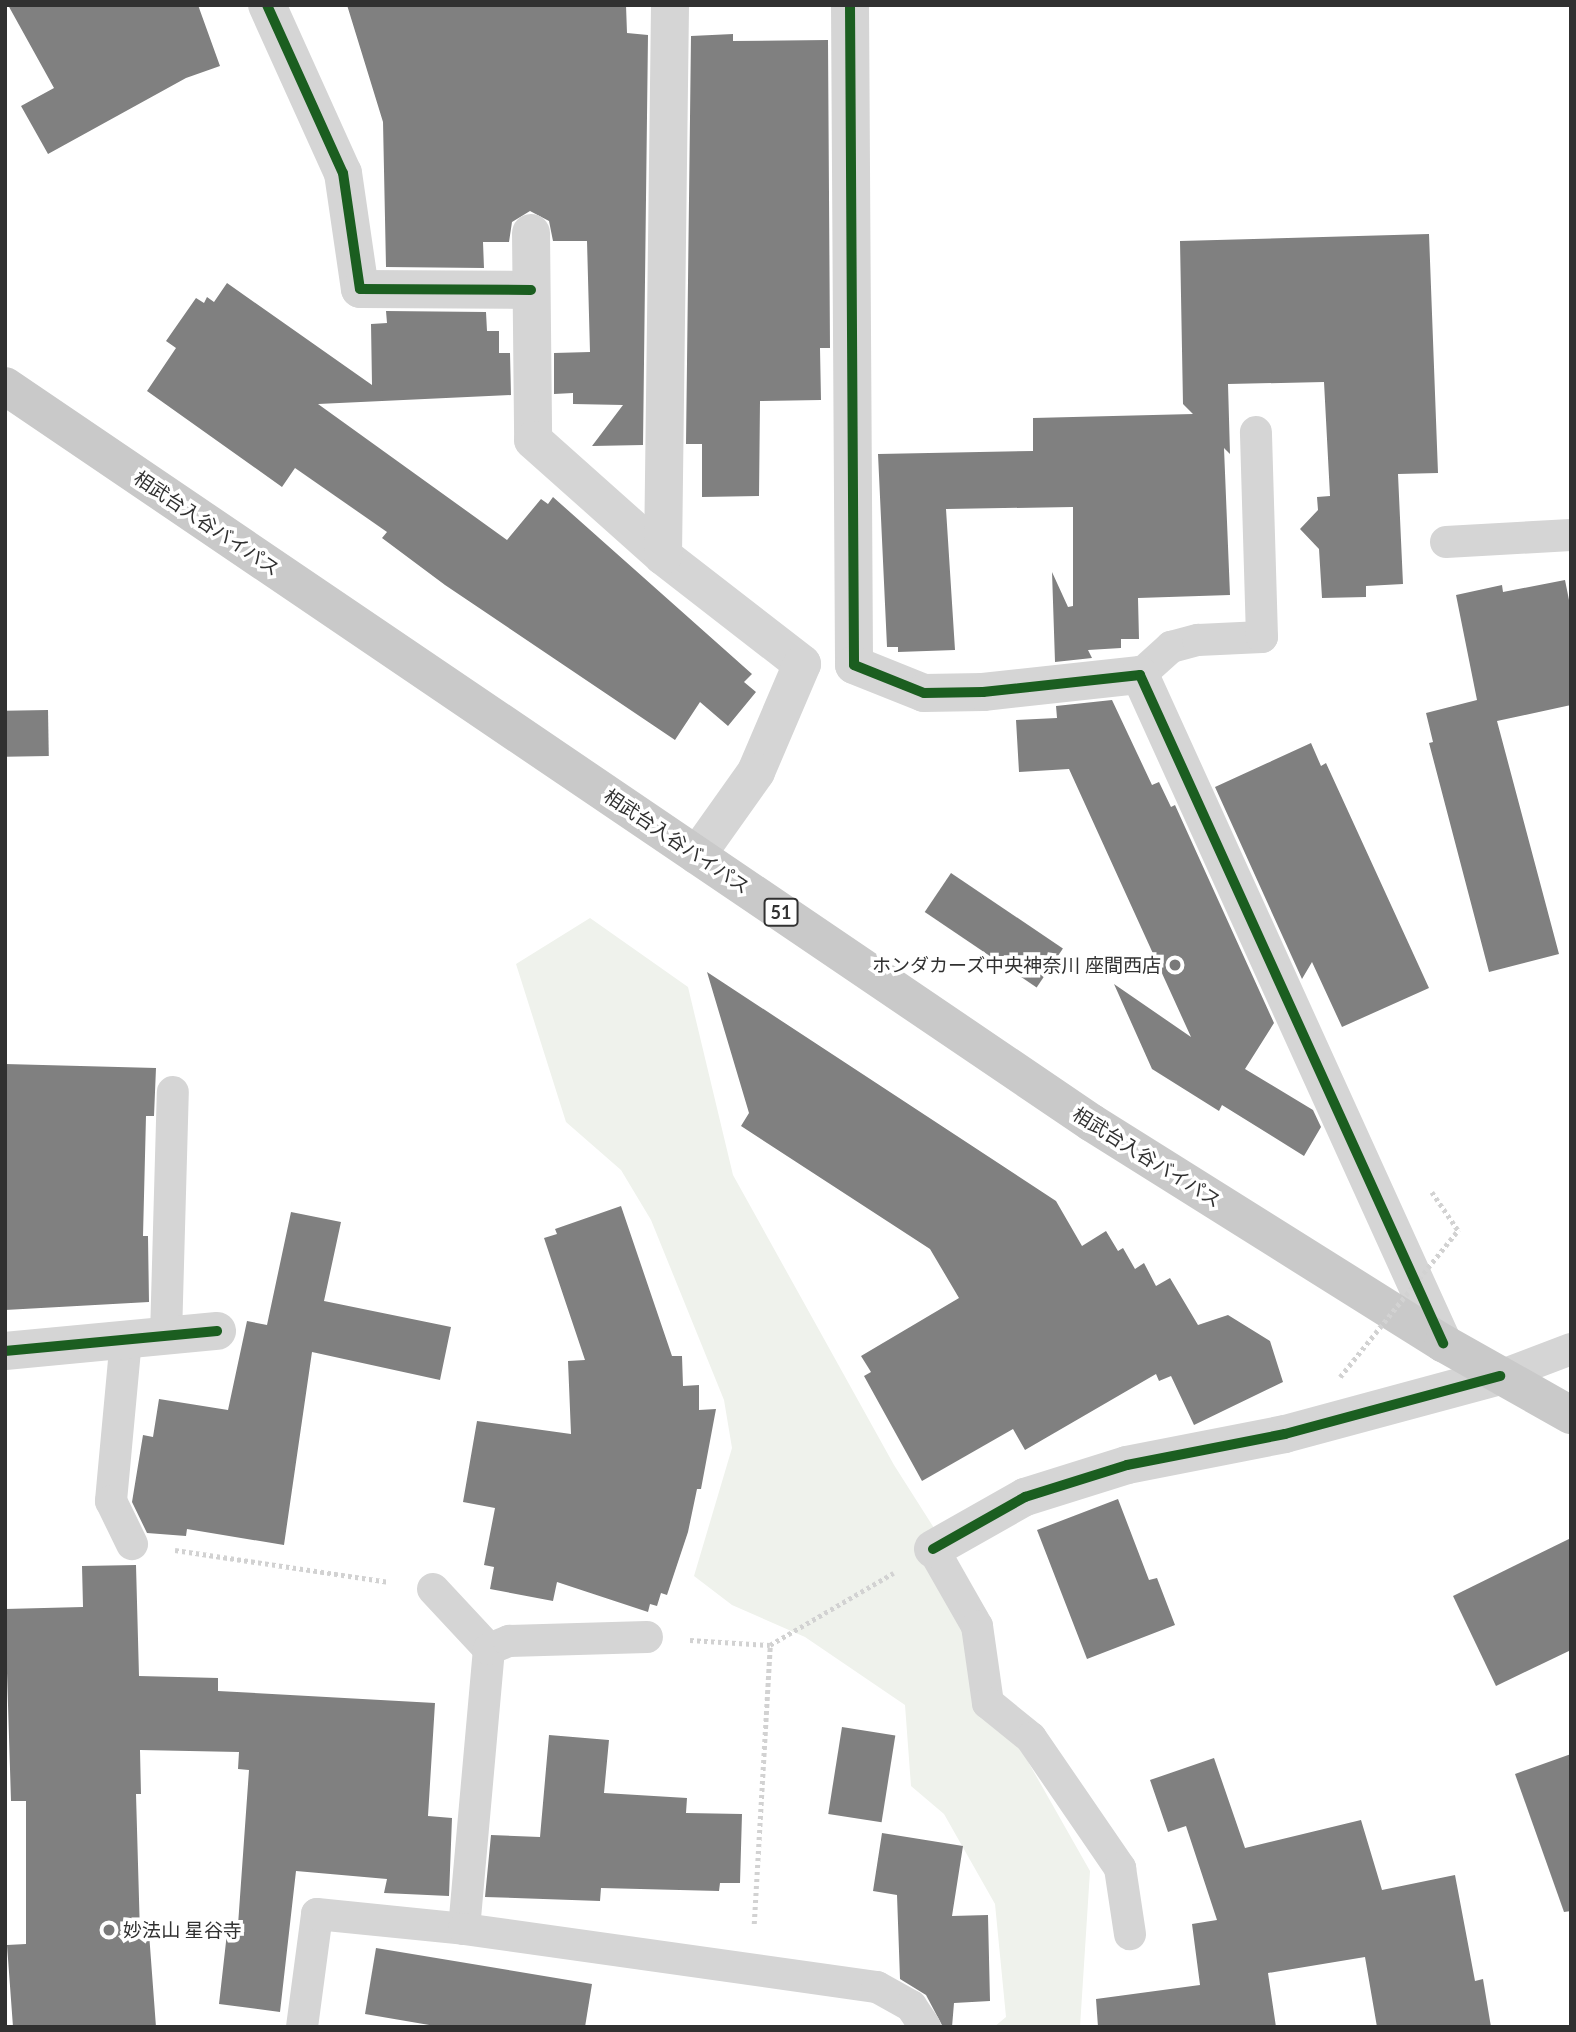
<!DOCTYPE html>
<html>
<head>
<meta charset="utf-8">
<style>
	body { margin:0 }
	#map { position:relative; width:1576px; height:2032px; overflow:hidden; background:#fff; font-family:Lato,"Noto Sans JP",sans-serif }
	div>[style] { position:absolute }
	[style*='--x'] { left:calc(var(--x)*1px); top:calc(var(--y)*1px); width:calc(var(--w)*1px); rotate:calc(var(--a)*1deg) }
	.green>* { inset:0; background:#eff2ec }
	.building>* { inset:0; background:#808080; transform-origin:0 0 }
	.path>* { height:4.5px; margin-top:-2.25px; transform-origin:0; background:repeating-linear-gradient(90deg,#d2d2d2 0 3.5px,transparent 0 7px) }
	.lane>* { height:32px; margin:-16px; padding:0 16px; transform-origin:16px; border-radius:16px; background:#d5d5d5 }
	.street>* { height:38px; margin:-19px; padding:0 19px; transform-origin:19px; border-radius:19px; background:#d5d5d5 }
	.primary>* { height:38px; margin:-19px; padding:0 19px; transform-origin:19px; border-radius:19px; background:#c9c9c9 }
	.path-bridge>* { height:4.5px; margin-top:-2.25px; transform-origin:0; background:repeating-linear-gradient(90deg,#d2d2d2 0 3.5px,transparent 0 7px) }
	.cycleway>* { height:10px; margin:-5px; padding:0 5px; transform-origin:5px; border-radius:5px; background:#1b5e20 }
	.dots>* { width:19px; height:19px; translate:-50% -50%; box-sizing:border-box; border:4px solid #fff; border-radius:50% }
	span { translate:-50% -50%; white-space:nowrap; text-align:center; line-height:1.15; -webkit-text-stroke:7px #fff; paint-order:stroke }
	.shield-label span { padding:2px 5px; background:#fff; border:2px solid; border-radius:5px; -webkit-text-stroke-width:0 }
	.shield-label { font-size:18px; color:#313131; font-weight:700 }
	.street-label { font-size:19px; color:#313131 }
	.poi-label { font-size:19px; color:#313131 }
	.right { translate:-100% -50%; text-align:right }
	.left { translate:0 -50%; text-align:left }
	.frame { position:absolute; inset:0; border:7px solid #313131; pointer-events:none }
</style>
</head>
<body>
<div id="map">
	<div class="green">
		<i style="clip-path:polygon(590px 918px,688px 987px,733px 1175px,894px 1465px,988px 1613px,1001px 1714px,1090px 1871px,1080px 2027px,994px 2027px,1006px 2017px,995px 1904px,944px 1814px,911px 1786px,905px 1705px,805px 1637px,732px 1605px,694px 1576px,732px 1448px,724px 1400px,651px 1220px,621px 1170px,566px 1122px,516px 964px)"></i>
	</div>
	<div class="building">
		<i style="clip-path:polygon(8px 5px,198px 5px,220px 66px,186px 78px,48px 154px,21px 106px,54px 88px)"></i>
		<i style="clip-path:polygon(347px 5px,626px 5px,627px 33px,648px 35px,643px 445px,592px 446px,623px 405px,573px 404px,573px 393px,554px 394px,554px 353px,590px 352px,587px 241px,553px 241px,549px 221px,530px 211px,512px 222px,509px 242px,483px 242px,484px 268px,386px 267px,383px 122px)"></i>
		<i style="clip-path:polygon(733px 34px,733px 41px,828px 40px,830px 348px,820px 348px,821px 400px,760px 401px,759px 496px,702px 497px,702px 444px,686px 444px,691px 36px)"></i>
		<i style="clip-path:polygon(1429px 234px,1438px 473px,1398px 474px,1403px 584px,1366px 586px,1366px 597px,1322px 598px,1319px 549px,1300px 529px,1318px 510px,1317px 497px,1330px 496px,1324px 382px,1228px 384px,1230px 454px,1224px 448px,1230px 595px,1138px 598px,1139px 639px,1121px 639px,1121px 648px,1088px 650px,1092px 658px,1055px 662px,1052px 572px,1068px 607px,1073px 606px,1073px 507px,946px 509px,955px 650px,898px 652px,898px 647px,887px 647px,878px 454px,1033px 451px,1033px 418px,1193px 414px,1183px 404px,1180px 241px)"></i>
		<i style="clip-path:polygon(227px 283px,372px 385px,371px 324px,387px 323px,386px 311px,486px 312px,487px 331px,499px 331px,499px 353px,510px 353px,511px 395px,318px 404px,507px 540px,541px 499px,548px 504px,553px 497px,752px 674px,744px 682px,756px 692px,728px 726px,700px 702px,675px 740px,445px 585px,382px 538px,387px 532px,295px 468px,282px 487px,147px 391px,176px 348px,166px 341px,196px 298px,204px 303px,207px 297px,214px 302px)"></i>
		<i style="clip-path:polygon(1565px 580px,1571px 610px,1571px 705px,1497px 721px,1559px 954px,1489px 972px,1429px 743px,1433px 742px,1426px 713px,1477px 700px,1456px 595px,1502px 585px,1503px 592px)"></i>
		<i style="clip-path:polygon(1112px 700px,1152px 785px,1159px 782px,1171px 807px,1175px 805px,1274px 1023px,1245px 1069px,1313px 1110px,1321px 1127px,1304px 1156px,1222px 1105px,1219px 1111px,1152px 1069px,1114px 984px,1191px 1037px,1069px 769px,1019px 772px,1016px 720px,1057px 718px,1056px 706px)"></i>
		<i style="left:48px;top:710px;width:46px;height:43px;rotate:89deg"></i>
		<i style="clip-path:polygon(1311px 743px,1321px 766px,1326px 763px,1429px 988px,1342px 1027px,1312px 962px,1302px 979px,1215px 787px)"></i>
		<i style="left:951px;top:873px;width:135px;height:47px;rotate:34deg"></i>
		<i style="clip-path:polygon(707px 972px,1056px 1201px,1082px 1246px,1106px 1231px,1118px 1251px,1123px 1248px,1135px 1269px,1144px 1263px,1156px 1286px,1170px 1278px,1198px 1325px,1228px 1315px,1270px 1341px,1283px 1382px,1194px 1425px,1171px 1376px,1159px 1381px,1156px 1374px,1025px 1450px,1013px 1429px,922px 1481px,864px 1376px,871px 1372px,861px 1356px,959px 1298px,930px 1249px,741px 1126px,749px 1113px)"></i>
		<i style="clip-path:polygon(5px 1064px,156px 1068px,154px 1116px,146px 1116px,143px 1236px,148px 1236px,149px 1302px,5px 1310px)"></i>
		<i style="clip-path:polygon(621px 1206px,672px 1356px,682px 1356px,683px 1386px,699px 1385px,699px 1410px,716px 1409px,701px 1489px,697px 1489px,688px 1532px,667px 1595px,661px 1593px,657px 1606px,650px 1604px,648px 1612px,557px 1582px,553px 1601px,490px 1589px,494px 1567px,484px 1565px,495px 1508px,463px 1502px,477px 1421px,571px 1434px,568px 1361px,585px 1360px,544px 1238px,557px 1234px,555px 1229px)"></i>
		<i style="clip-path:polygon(291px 1212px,341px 1222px,324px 1301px,451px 1327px,440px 1380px,312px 1352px,284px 1545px,187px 1529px,186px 1536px,147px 1533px,132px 1502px,143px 1435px,153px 1437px,159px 1399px,228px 1410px,247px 1321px,267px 1325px)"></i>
		<i style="clip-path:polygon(1118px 1499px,1149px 1580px,1157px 1578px,1175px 1625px,1087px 1659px,1037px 1530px)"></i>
		<i style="clip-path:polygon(1571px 1538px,1571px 1650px,1496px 1686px,1453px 1596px)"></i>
		<i style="clip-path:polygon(136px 1565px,139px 1676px,218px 1678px,218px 1691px,435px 1703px,428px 1816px,452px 1818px,449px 1896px,384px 1893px,387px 1879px,296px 1871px,280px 2012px,219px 2004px,228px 1924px,238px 1925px,249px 1770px,238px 1769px,239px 1752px,140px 1750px,141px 1794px,136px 1794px,140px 1934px,149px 1933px,156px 2027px,13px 2027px,7px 1945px,26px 1944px,26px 1801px,11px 1801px,5px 1609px,83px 1607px,82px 1566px)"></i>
		<i style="left:842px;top:1727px;width:54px;height:88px;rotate:9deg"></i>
		<i style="clip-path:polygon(549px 1735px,609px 1740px,604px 1793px,687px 1798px,686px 1813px,742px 1814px,740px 1883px,720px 1883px,719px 1891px,601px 1888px,600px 1901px,485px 1897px,491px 1835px,540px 1837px)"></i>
		<i style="clip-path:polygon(1571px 1754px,1571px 1911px,1564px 1912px,1515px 1774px)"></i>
		<i style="clip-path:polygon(1214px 1758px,1245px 1848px,1361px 1820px,1382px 1890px,1455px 1875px,1475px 1981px,1483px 1979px,1491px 2027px,1377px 2027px,1365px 1957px,1268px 1973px,1276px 2027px,1098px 2027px,1096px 1999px,1200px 1985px,1192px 1924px,1217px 1920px,1186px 1826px,1168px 1832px,1150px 1780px)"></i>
		<i style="clip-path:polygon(882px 1833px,963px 1846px,952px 1916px,988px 1915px,990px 2001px,954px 2003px,952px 2027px,943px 2027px,926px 1995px,900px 1979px,897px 1895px,873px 1891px)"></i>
		<i style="clip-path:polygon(376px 1948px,592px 1984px,585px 2027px,441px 2027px,365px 2014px)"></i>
	</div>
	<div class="path">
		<i style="--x:1432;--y:1192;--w:46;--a:55.6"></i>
		<i style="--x:175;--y:1550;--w:215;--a:8.5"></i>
		<i style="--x:690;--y:1640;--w:80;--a:3.6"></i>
		<i style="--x:770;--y:1645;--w:143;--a:-30.3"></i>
		<i style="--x:754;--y:1924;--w:279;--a:-86.7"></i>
	</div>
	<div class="lane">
		<i style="--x:1446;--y:542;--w:125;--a:-3.2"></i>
		<i style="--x:1140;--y:675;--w:42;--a:-42.1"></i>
		<i style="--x:1171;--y:647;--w:28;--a:-15"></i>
		<i style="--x:1198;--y:640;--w:64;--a:-2.7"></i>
		<i style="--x:1262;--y:637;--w:205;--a:-91.7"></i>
		<i style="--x:166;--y:1336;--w:244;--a:-88.4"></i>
		<i style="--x:126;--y:1339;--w:163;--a:95.3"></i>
		<i style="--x:111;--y:1501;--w:48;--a:64"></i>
		<i style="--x:1500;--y:1376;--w:76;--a:-20.8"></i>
		<i style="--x:933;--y:1549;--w:89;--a:60.3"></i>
		<i style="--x:977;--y:1626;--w:78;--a:81.9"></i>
		<i style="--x:988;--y:1703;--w:55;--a:39.1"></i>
		<i style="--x:1031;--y:1738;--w:158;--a:55.6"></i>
		<i style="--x:1120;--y:1868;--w:67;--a:81.4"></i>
		<i style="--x:433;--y:1589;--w:82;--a:47"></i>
		<i style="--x:464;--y:1929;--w:281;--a:-84.9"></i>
		<i style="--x:489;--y:1649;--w:22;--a:-22"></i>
		<i style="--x:509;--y:1641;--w:138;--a:-1.7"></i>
		<i style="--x:302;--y:2027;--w:114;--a:-82.4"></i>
		<i style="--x:317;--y:1914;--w:148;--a:5.8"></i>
		<i style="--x:464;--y:1929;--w:417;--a:8"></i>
		<i style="--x:877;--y:1987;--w:39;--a:29"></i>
		<i style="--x:911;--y:2006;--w:25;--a:56"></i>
	</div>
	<div class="street">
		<i style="--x:267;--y:5;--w:184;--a:65.7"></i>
		<i style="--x:343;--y:173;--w:117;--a:81.7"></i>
		<i style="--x:360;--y:289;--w:171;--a:0.3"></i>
		<i style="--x:850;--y:5;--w:660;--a:89.65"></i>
		<i style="--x:854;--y:665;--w:75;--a:21.8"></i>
		<i style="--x:924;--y:693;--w:59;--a:-1"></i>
		<i style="--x:983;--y:692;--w:158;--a:-6.2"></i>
		<i style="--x:1140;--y:675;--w:734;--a:65.6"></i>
		<i style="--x:531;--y:233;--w:207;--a:89.4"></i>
		<i style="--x:533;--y:440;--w:174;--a:41.7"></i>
		<i style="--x:663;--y:556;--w:176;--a:37.8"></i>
		<i style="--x:802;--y:664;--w:117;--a:113.1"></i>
		<i style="--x:756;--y:772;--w:102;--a:125.4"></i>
		<i style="--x:663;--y:556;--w:551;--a:-89.27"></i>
		<i style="--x:5;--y:1351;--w:213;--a:-5.4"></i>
		<i style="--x:933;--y:1549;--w:106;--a:-29.5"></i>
		<i style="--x:1025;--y:1497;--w:107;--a:-17.4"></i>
		<i style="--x:1127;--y:1465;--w:161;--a:-11.1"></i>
		<i style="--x:1285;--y:1434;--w:223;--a:-15.1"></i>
	</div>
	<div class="primary">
		<i style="--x:5;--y:386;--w:1313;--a:34.14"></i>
		<i style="--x:1092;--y:1123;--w:414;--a:32.1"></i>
		<i style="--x:1443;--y:1343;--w:147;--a:29.4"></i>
	</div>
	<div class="path-bridge">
		<i style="--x:1340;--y:1377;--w:189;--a:-51.2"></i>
	</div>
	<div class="cycleway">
		<i style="--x:267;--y:5;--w:184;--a:65.7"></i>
		<i style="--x:343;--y:173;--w:117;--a:81.7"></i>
		<i style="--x:360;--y:289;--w:171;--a:0.3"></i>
		<i style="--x:850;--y:5;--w:660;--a:89.65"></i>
		<i style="--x:854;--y:665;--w:75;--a:21.8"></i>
		<i style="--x:924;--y:693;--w:59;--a:-1"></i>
		<i style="--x:983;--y:692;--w:158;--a:-6.2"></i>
		<i style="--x:1140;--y:675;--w:734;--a:65.6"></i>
		<i style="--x:5;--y:1351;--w:213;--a:-5.4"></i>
		<i style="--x:933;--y:1549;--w:106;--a:-29.5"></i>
		<i style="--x:1025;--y:1497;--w:107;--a:-17.4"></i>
		<i style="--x:1127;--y:1465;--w:161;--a:-11.1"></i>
		<i style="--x:1285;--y:1434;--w:223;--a:-15.1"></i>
	</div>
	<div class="dots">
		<i style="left:1175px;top:965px;background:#797979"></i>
		<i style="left:109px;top:1930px;background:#797979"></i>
	</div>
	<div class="shield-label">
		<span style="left:781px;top:912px">51</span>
	</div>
	<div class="street-label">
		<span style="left:207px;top:523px;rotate:34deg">相武台入谷バイパス</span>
		<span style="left:677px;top:841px;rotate:34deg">相武台入谷バイパス</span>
		<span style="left:1147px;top:1157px;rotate:32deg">相武台入谷バイパス</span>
	</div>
	<div class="poi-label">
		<span class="right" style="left:1161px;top:965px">ホンダカーズ中央神奈川 座間西店</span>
		<span class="left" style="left:123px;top:1930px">妙法山 星谷寺</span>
	</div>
	<div class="frame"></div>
</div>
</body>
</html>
